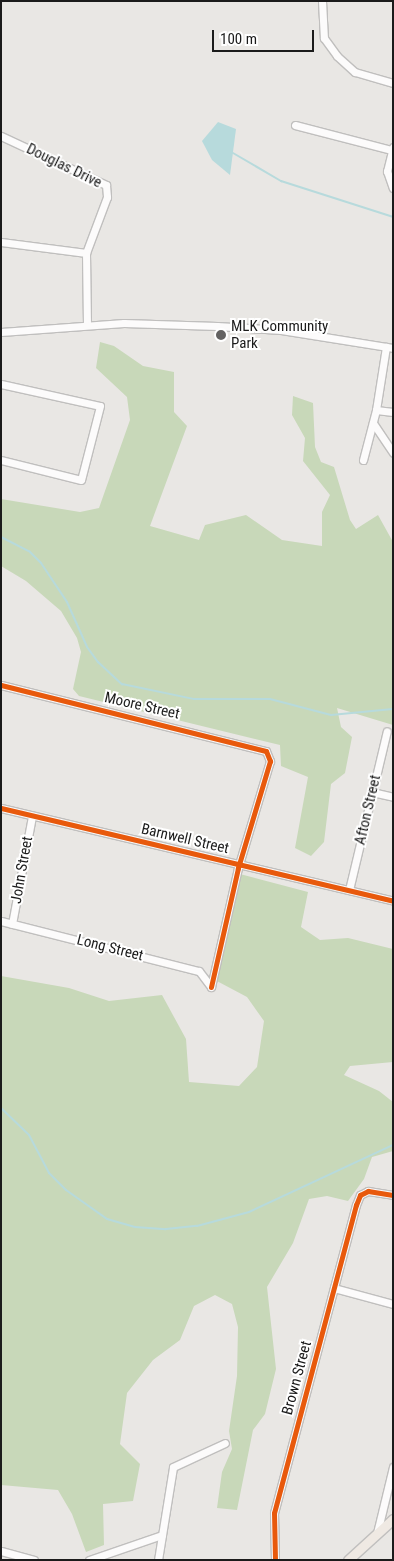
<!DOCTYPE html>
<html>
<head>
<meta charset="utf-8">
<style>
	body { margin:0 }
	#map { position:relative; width:394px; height:1561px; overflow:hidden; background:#e9e7e4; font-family:"Roboto Condensed",sans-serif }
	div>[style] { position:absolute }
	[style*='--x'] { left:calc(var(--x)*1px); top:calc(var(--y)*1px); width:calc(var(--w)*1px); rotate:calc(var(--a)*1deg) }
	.forest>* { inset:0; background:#c8d8b9 }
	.water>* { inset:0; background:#b7dadc }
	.stream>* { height:2px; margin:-1px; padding:0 1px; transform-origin:1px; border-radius:1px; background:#b7dadc }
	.roads { filter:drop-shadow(1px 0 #c0bfbe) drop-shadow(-1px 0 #c0bfbe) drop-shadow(0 1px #c0bfbe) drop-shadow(0 -1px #c0bfbe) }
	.minor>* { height:7px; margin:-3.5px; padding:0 3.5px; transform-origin:3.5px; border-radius:3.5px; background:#fcfbfb }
	.major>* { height:9px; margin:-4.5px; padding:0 4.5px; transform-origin:4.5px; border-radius:4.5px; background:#efe9e3 }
	.cycleway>* { height:5px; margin:-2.5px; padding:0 2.5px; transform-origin:2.5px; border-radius:2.5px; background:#e8590c }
	.dots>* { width:14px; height:14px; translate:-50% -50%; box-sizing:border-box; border:2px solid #fff; border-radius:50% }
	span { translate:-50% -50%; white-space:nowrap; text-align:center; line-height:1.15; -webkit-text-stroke:4px #fff; paint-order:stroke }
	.street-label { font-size:15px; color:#1b1b1b }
	.poi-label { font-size:15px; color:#1b1b1b }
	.left { translate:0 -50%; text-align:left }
	.frame { position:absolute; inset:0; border:2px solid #1b1b1b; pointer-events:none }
	.scale { position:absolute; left:212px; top:30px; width:102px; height:22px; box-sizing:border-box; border:2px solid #1b1b1b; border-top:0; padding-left:6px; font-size:15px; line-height:18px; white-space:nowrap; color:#1b1b1b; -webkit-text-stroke:4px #fff; paint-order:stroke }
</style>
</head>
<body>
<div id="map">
	<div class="forest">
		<i style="clip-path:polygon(100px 342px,114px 346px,143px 366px,174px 372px,174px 412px,187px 426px,150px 526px,199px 540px,205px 525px,246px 515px,282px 540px,322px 546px,322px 512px,330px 495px,303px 461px,305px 438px,292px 415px,293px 396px,313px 403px,315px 447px,321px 462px,334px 467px,350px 520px,356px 529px,378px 515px,393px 542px,393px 725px,337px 708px,341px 727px,352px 737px,345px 773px,331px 784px,324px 842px,311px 856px,295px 848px,308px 777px,281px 766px,280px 745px,79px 696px,73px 689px,81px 652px,77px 638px,61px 611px,26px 581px,1px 566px,1px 499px,80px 512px,99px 508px,130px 420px,127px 397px,96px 368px)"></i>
		<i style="clip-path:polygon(240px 874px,308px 892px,301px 927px,320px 940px,348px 938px,393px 949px,393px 1062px,350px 1066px,344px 1075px,379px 1091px,393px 1102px,393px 1151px,372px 1157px,364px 1179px,348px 1201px,327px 1196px,309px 1199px,293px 1243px,267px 1287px,276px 1369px,265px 1414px,253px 1430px,237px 1510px,217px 1508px,222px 1472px,232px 1449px,229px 1431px,237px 1376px,238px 1327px,232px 1304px,215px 1295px,194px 1306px,180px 1340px,153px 1360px,127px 1393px,120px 1444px,140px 1464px,133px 1501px,103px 1504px,104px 1545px,86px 1552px,72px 1514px,58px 1490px,1px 1485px,1px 976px,69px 988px,109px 1001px,162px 995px,186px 1039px,189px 1082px,239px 1086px,257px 1067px,264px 1021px,247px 997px,215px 980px)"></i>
	</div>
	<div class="water">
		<i style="clip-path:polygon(218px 122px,236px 129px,230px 175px,212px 160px,202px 141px)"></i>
	</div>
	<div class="stream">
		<i style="--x:233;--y:153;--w:56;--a:30.3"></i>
		<i style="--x:281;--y:181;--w:118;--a:17.8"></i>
		<i style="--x:1;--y:537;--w:31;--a:27"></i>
		<i style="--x:29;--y:551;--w:17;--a:45"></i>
		<i style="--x:41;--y:563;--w:47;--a:56.3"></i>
		<i style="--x:67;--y:602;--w:49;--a:66"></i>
		<i style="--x:87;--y:647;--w:19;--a:54"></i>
		<i style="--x:98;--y:662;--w:33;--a:43"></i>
		<i style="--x:122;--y:684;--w:74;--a:11.8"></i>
		<i style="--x:194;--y:699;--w:76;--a:0"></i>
		<i style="--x:270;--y:699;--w:63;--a:14.7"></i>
		<i style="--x:331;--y:715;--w:62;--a:-5.5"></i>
		<i style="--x:1;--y:1108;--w:39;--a:44"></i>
		<i style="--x:29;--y:1135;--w:43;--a:62.2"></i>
		<i style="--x:49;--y:1173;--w:24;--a:45"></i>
		<i style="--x:66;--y:1190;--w:50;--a:35.3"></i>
		<i style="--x:107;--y:1219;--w:29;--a:16"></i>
		<i style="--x:135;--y:1227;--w:31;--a:4"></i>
		<i style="--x:166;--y:1229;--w:31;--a:-6"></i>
		<i style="--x:197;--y:1226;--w:54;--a:-15.1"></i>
		<i style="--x:249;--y:1212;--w:159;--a:-25"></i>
	</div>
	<div class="roads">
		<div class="minor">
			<i style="--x:322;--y:1;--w:37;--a:87"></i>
			<i style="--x:324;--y:38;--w:22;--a:54"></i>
			<i style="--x:337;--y:56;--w:24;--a:42"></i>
			<i style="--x:355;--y:72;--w:40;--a:16"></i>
			<i style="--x:295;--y:125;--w:100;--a:14.5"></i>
			<i style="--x:1;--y:136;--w:116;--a:25"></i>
			<i style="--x:106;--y:185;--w:12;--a:85"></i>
			<i style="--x:107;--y:197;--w:60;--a:110.6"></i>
			<i style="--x:86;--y:253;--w:72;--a:89.2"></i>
			<i style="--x:393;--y:147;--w:25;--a:104"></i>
			<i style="--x:387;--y:171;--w:18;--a:71"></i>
			<i style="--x:1;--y:242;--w:86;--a:7.4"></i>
			<i style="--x:1;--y:332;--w:123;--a:-4.2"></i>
			<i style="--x:124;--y:323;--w:93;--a:1.8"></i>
			<i style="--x:217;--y:326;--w:64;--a:3.6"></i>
			<i style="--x:281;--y:330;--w:113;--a:9.1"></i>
			<i style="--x:1;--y:384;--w:101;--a:12.5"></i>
			<i style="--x:100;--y:406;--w:76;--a:104.4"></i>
			<i style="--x:81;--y:480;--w:82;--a:-166"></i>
			<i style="--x:376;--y:410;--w:17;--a:7"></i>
			<i style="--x:373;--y:423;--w:36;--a:56"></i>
			<i style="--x:363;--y:460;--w:52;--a:-75.4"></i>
			<i style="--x:376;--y:410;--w:64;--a:-81"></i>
			<i style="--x:1;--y:685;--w:273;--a:14"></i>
			<i style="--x:266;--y:751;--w:11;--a:68"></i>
			<i style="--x:270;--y:761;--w:112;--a:106.7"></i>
			<i style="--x:238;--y:868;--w:122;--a:102.8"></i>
			<i style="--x:372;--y:792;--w:22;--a:13"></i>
			<i style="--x:1;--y:808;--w:403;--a:13.3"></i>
			<i style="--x:349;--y:890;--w:163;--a:-76.6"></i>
			<i style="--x:1;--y:921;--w:204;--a:14.2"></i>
			<i style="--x:199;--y:971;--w:20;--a:53"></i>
			<i style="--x:12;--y:924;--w:110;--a:-79.5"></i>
			<i style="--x:334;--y:1288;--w:61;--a:15.2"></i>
			<i style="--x:377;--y:1533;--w:68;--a:-76.4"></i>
			<i style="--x:1;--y:1551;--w:34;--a:15"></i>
			<i style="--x:89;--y:1560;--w:77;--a:-18.9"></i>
			<i style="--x:158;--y:1560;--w:94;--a:-80.8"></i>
			<i style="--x:173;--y:1467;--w:57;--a:-24.8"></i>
			<i style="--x:275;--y:1560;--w:47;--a:-91.2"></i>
			<i style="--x:274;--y:1513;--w:319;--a:-75.1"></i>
			<i style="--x:356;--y:1205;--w:11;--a:-68"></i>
			<i style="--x:360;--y:1195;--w:9;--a:-27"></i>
			<i style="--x:368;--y:1191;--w:25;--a:9"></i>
		</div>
		<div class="major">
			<i style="--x:348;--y:1560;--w:61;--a:-42.3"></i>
		</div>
	</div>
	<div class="cycleway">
		<i style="--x:1;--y:685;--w:273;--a:14"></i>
		<i style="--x:266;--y:751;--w:11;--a:68"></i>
		<i style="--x:270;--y:761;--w:112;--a:106.7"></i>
		<i style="--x:238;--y:868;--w:122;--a:102.8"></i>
		<i style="--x:1;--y:808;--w:403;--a:13.3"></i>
		<i style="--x:275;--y:1560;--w:47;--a:-91.2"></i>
		<i style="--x:274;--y:1513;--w:319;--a:-75.1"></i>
		<i style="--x:356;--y:1205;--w:11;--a:-68"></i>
		<i style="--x:360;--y:1195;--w:9;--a:-27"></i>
		<i style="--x:368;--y:1191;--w:25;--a:9"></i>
	</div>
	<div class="dots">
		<i style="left:221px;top:335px;background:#636261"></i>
	</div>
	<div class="street-label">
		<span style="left:64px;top:166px;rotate:26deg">Douglas Drive</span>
		<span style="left:142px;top:706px;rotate:13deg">Moore Street</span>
		<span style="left:368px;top:810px;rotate:-77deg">Afton Street</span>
		<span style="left:185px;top:839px;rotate:13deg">Barnwell Street</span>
		<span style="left:22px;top:870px;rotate:-80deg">John Street</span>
		<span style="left:110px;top:948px;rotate:14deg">Long Street</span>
		<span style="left:297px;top:1378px;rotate:-75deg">Brown Street</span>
	</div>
	<div class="poi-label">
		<span class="left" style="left:231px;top:335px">MLK Community<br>Park</span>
	</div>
	<div class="frame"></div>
	<div class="scale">100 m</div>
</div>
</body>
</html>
